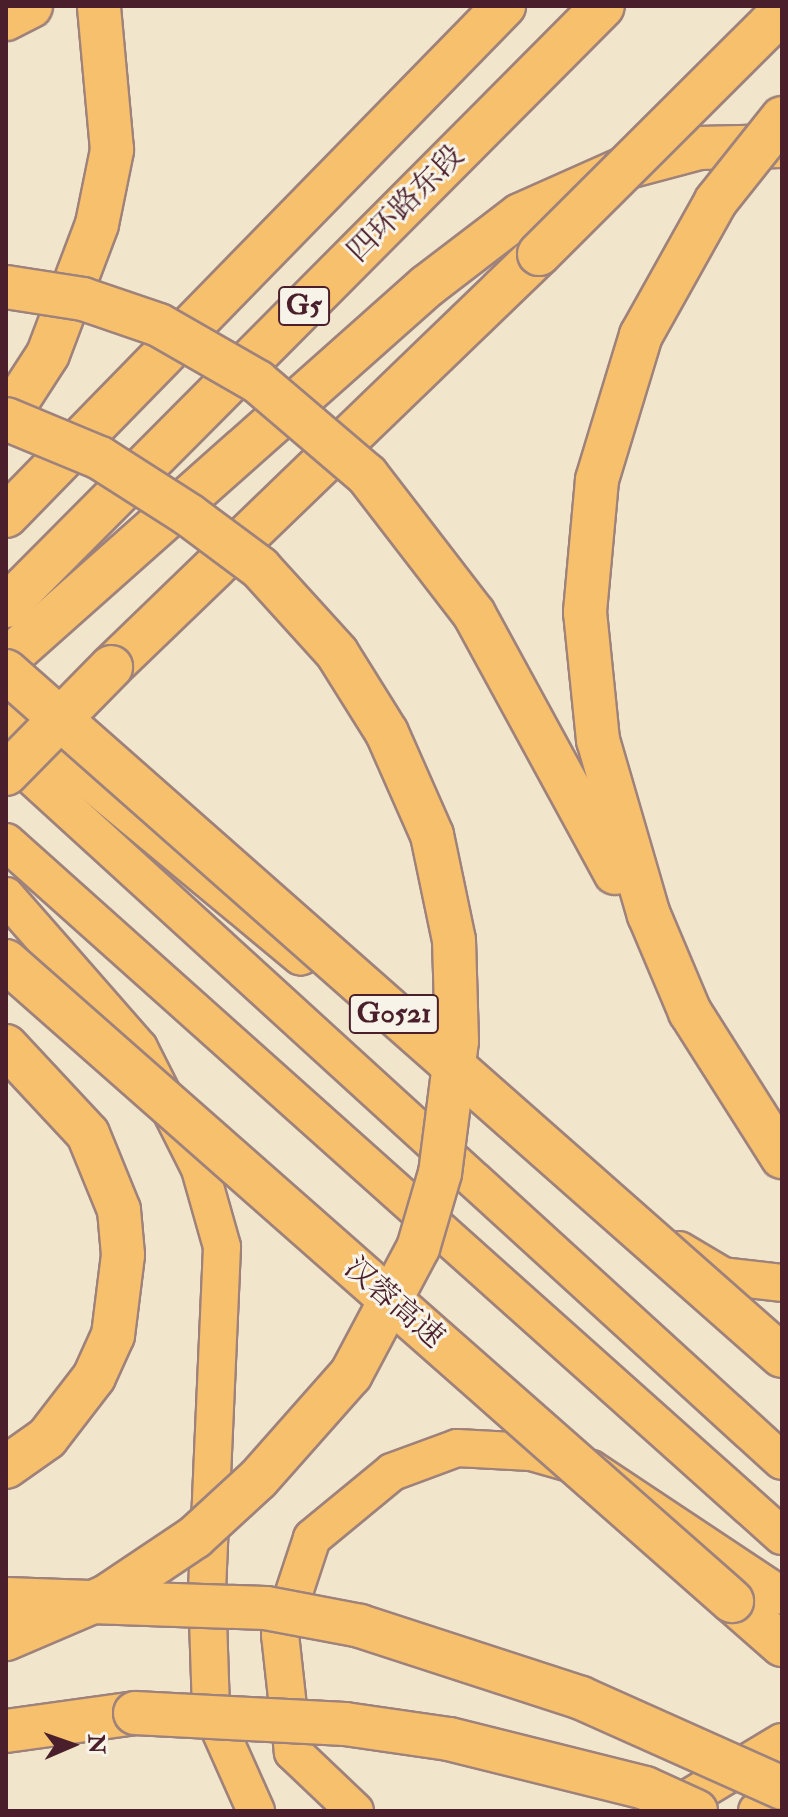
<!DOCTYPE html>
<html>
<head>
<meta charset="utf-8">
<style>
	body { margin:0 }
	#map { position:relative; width:788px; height:1817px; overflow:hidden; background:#f1e5cb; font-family:"IM FELL Double Pica","Noto Serif SC",serif }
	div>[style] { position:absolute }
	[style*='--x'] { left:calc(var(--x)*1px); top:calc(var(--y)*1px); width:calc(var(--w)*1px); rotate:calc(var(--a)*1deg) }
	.roads { filter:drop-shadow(2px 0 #9e827b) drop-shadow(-2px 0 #9e827b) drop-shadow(0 2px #9e827b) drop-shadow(0 -2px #9e827b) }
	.primary>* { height:36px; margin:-18px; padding:0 18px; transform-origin:18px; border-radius:18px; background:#f7c06c }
	.motorway>* { height:42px; margin:-21px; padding:0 21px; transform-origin:21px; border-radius:21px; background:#f7c06c }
	.bridges { filter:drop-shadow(2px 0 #9e827b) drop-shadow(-2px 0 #9e827b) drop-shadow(0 2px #9e827b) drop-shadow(0 -2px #9e827b) }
	.motorway-bridge>* { height:42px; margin:-21px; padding:0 21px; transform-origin:21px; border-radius:21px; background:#f7c06c }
	span { translate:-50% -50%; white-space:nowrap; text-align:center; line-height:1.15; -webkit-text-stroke:6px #f7f3e8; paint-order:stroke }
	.shield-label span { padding:2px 6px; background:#f7f3e8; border:2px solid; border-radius:6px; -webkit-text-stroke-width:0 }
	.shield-label { font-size:28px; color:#4a1f2b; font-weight:700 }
	.street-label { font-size:30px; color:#4a1f2b }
	.frame { position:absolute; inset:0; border:8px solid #4a1f2b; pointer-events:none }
	.north { position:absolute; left:32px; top:1705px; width:80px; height:80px; -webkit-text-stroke:6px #f7f3e8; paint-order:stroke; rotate:88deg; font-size:22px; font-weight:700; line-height:32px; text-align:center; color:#4a1f2b }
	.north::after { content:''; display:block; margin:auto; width:28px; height:36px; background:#4a1f2b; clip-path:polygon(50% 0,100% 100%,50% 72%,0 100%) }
</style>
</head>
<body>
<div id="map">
	<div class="roads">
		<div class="primary">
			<i style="--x:6;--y:712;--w:383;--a:39.7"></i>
			<i style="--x:6;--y:753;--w:1050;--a:42.38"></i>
			<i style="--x:6;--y:842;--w:1041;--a:41.81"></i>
			<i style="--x:6;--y:896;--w:202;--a:48.8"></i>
			<i style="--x:139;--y:1048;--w:136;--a:63.2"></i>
			<i style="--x:200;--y:1169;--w:81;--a:74.2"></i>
			<i style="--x:222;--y:1247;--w:342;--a:92.5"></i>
			<i style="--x:207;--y:1589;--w:121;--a:88.1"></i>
			<i style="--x:211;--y:1710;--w:111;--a:66"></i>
			<i style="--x:679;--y:1250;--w:51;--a:30.6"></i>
			<i style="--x:723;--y:1276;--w:59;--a:6.8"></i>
			<i style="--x:355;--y:1811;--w:86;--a:-136.4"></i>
			<i style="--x:293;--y:1752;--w:118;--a:-96.3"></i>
			<i style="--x:280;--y:1635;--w:102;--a:-71.7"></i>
			<i style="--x:312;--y:1538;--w:104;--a:-39.5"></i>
			<i style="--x:392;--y:1472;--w:69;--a:-20.3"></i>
			<i style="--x:457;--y:1448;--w:74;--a:3.1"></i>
			<i style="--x:531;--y:1452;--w:62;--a:15.8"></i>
			<i style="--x:591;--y:1469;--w:229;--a:33.6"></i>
			<i style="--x:667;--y:1811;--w:134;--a:-31"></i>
			<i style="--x:757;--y:1811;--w:28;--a:-27"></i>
		</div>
		<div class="motorway">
			<i style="--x:6;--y:19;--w:28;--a:-27"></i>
			<i style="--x:6;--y:419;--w:77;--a:-57.1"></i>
			<i style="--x:48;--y:354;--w:139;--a:-69.3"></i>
			<i style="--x:97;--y:224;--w:76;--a:-78.5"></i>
			<i style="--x:112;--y:150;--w:145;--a:-95.2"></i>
			<i style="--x:6;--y:516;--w:713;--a:-45.68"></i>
			<i style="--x:6;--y:606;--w:846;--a:-45.14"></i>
			<i style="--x:6;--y:660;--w:563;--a:-41.62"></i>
			<i style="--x:427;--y:286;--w:117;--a:-37.4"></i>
			<i style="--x:520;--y:215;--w:118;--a:-24"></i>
			<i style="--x:628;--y:167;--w:73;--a:-15"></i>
			<i style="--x:699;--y:148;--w:83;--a:-1.4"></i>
			<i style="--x:111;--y:667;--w:595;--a:-43.98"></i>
			<i style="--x:6;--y:1046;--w:120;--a:47"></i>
			<i style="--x:88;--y:1134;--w:82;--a:67.8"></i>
			<i style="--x:119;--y:1210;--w:45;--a:84.9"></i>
			<i style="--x:123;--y:1255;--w:81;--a:97.1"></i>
			<i style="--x:113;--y:1335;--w:46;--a:114.3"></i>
			<i style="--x:94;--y:1377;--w:77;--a:127.6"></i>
			<i style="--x:47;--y:1438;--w:50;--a:144.7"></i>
			<i style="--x:732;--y:1601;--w:67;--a:41.3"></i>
			<i style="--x:6;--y:1731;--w:130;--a:-7.9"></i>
		</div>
	</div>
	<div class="bridges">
		<div class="motorway-bridge">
			<i style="--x:782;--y:118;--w:106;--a:128.5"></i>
			<i style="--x:716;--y:201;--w:154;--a:119.2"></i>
			<i style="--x:641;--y:335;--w:152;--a:106.9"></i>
			<i style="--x:597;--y:480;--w:133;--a:95.2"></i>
			<i style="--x:585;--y:612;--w:129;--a:84.2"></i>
			<i style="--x:598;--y:740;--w:182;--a:73.8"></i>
			<i style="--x:649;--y:915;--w:105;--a:67.1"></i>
			<i style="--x:690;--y:1012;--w:172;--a:57.6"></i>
			<i style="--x:539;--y:254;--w:343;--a:-44.9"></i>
			<i style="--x:6;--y:287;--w:78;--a:8.9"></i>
			<i style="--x:83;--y:299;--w:80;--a:18.9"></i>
			<i style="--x:159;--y:325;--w:114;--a:29.9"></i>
			<i style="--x:258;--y:382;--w:143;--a:40.5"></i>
			<i style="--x:367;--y:475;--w:175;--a:52.4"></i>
			<i style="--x:474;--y:614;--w:295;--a:61.4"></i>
			<i style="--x:6;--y:419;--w:102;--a:22.5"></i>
			<i style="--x:100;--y:458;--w:106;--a:32.6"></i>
			<i style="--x:189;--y:515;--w:89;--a:36.7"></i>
			<i style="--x:260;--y:568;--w:115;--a:47.8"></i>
			<i style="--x:337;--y:653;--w:94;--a:58"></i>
			<i style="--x:387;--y:733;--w:111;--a:66.2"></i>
			<i style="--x:432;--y:835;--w:107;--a:78.2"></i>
			<i style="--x:454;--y:940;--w:101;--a:88.3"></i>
			<i style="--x:457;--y:1041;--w:133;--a:97.3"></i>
			<i style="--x:440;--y:1173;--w:78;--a:106.3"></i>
			<i style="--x:418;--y:1248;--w:143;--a:118"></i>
			<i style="--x:351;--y:1374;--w:140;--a:131.5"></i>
			<i style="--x:258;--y:1479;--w:86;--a:137.4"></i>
			<i style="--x:195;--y:1537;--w:106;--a:146.2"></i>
			<i style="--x:107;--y:1596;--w:110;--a:156.9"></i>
			<i style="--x:6;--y:671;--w:1035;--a:41.44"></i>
			<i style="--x:6;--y:774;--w:150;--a:-45.5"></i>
			<i style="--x:6;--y:961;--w:968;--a:41.4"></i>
			<i style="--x:6;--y:1599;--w:260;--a:2"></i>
			<i style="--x:266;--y:1608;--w:96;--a:10.8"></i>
			<i style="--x:360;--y:1626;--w:232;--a:18"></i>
			<i style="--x:581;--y:1698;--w:220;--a:24.1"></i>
			<i style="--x:135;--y:1713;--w:210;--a:3"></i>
			<i style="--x:345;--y:1724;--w:105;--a:8.2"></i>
			<i style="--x:449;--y:1739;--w:202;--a:14"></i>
			<i style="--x:645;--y:1788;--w:56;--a:24.3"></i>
		</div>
	</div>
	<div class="shield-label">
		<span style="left:304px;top:306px">G5</span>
		<span style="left:394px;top:1014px">G0521</span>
	</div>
	<div class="street-label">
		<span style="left:406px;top:204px;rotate:-45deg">四环路东段</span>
		<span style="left:394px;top:1303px;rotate:41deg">汉蓉高速</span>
	</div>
	<div class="frame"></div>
	<div class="north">N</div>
</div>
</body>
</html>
